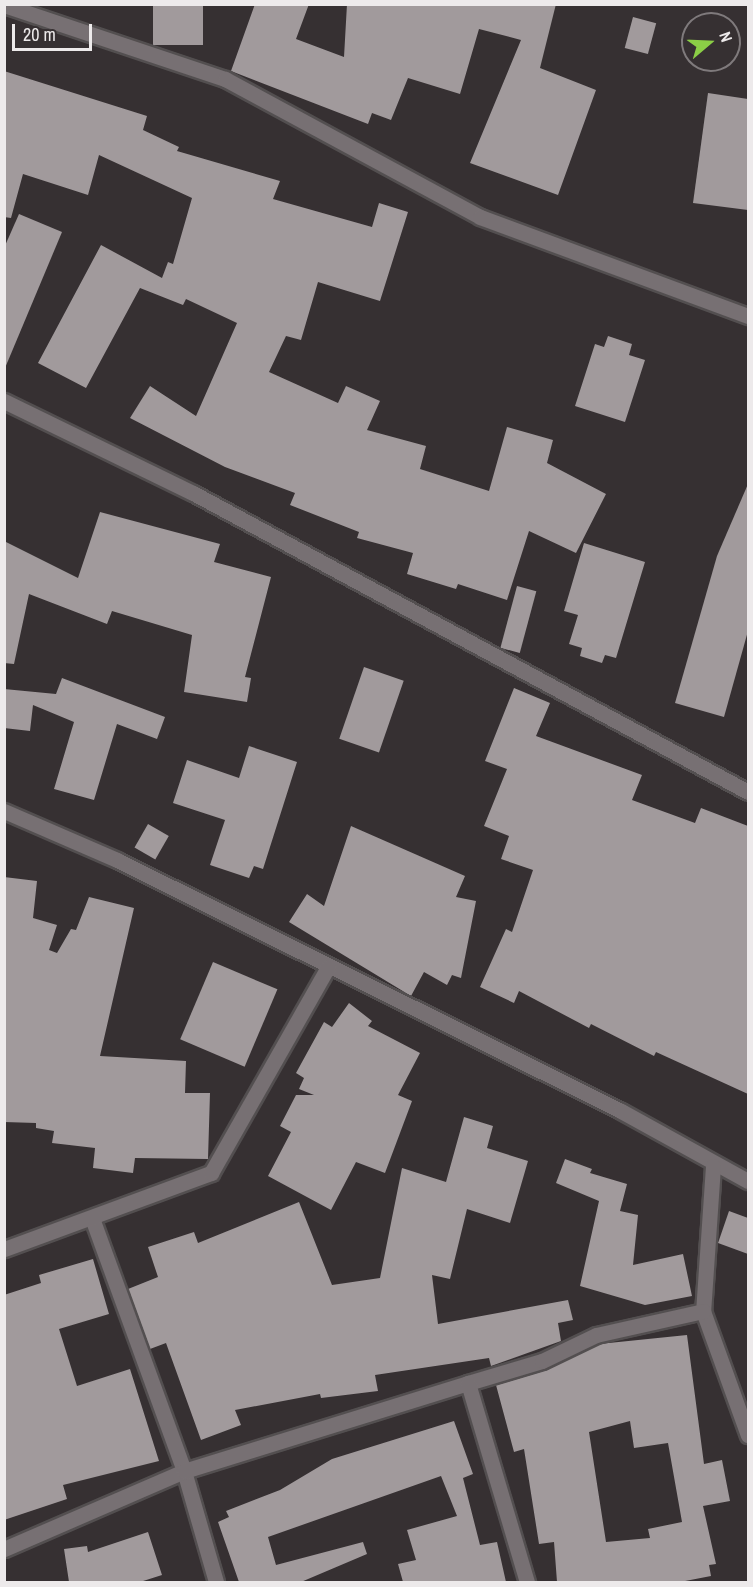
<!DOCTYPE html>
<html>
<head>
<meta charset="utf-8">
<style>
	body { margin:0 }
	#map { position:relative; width:753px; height:1587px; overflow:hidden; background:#363032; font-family:"Archivo Narrow",sans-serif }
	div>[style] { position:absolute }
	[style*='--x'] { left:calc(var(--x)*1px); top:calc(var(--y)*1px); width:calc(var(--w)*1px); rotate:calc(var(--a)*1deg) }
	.building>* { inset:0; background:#a19a9c; transform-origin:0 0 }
	.roads { filter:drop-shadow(2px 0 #534f50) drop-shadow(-2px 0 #534f50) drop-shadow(0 2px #534f50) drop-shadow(0 -2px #534f50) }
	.minor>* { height:15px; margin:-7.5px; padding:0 7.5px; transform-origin:7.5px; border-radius:7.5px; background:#777073 }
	span { translate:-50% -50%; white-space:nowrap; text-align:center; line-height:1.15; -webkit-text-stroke:6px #363032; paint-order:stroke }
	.frame { position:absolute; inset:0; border:6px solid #edeaeb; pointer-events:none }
	.north { position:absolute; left:681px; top:12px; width:60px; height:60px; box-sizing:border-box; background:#363032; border:2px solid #7f7a7c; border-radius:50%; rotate:71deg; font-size:16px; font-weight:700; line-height:24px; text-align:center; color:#edeaeb }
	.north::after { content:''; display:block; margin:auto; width:21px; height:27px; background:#8bce46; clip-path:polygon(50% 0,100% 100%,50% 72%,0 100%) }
	.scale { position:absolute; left:12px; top:24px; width:80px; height:27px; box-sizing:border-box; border:3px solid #edeaeb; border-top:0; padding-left:8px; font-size:18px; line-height:21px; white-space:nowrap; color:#edeaeb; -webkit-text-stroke:4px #363032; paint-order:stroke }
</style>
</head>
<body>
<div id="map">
	<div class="building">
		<i style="left:153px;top:4px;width:50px;height:41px"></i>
		<i style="clip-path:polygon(255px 4px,309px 4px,296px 39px,344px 57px,347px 4px,556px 4px,540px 68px,596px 90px,558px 195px,470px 163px,521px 40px,479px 29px,460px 94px,408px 78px,391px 120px,372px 113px,368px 124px,231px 71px)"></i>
		<i style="left:633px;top:17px;width:24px;height:32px;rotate:15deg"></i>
		<i style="clip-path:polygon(4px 71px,147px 116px,143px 130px,179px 147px,177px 151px,280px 181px,273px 199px,372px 227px,379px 203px,408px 212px,380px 301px,318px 282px,301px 340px,286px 336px,269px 372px,338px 403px,346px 386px,380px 401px,367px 430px,426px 446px,420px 469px,489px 491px,507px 427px,553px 440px,547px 463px,606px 494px,576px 553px,529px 531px,507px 600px,458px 584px,456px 589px,407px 574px,413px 553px,357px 538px,359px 532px,290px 505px,295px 493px,225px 467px,130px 418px,150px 386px,196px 416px,237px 323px,186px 299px,183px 305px,140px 288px,86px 388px,38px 363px,101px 245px,162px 278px,168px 262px,173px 264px,192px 198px,99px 155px,88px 195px,23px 174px,11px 218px,4px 217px)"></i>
		<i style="clip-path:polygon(708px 93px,748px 99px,748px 210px,693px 203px)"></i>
		<i style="clip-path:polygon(19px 214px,62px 232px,5px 368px,4px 248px)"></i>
		<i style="clip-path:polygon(608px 336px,632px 344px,629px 355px,645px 360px,625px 422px,575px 406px,595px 344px,604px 347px)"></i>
		<i style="clip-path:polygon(748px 484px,748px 631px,724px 717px,675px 703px,717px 556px)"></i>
		<i style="clip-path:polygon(100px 512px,220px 544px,214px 562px,271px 577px,245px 677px,251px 678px,247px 702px,184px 692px,192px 635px,112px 611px,107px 624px,29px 594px,14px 664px,4px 663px,4px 541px,78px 578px)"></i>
		<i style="clip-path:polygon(584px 543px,645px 562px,616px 658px,605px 655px,602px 663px,580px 656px,582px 648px,569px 644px,578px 615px,564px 611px)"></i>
		<i style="left:517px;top:586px;width:20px;height:64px;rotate:15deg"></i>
		<i style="left:364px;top:667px;width:42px;height:76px;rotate:19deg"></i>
		<i style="clip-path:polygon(62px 678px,165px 717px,157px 739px,117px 724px,94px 800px,54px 789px,74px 722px,33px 705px,30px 731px,4px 728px,4px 689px,56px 694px)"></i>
		<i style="clip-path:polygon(514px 688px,550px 703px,536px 736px,642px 775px,632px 800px,695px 823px,701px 808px,748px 826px,748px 1094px,656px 1052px,654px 1056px,591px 1024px,589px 1028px,519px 991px,514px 1003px,480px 987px,506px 929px,512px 932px,533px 870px,501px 859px,509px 836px,484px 826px,507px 769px,485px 761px)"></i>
		<i style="clip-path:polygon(249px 746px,297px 762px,263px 869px,254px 866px,249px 878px,210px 865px,225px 820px,173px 803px,187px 760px,239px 778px)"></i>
		<i style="left:148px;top:824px;width:24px;height:27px;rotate:30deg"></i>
		<i style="clip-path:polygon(351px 826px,465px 876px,456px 897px,476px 901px,461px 978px,452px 975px,447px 985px,424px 972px,411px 996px,289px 922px,307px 894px,324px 906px)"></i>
		<i style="clip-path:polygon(4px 877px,37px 881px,33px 918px,57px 925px,49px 950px,57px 953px,71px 929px,76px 930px,89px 897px,134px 908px,100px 1056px,186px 1061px,185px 1093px,210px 1093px,208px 1159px,135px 1158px,133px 1173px,93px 1168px,95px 1148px,52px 1143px,54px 1131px,36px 1128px,36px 1123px,4px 1122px)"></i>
		<i style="left:213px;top:962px;width:70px;height:84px;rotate:23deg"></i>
		<i style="clip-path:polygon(349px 1003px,372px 1021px,368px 1026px,420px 1053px,398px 1095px,412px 1101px,385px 1173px,356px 1162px,331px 1210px,268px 1176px,291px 1132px,280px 1126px,296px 1095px,314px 1095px,299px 1089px,304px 1078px,296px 1073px,324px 1022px,332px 1027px)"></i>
		<i style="clip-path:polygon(464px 1117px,493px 1126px,487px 1148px,528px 1161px,510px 1223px,467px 1209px,450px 1279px,432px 1275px,438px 1324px,568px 1300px,573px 1320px,558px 1323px,561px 1341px,491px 1366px,489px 1358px,375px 1375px,378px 1391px,321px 1398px,320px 1394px,235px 1410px,241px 1425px,201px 1440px,166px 1343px,150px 1349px,128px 1289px,158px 1277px,148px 1247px,194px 1232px,198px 1243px,299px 1202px,332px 1285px,380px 1278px,402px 1168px,446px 1182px)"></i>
		<i style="clip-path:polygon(565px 1159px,592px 1169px,590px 1173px,627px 1184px,620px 1211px,638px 1215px,633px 1265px,683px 1254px,692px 1296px,645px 1305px,580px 1286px,599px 1201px,556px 1183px)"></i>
		<i style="clip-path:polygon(729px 1211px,748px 1218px,748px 1254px,718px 1243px)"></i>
		<i style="clip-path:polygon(93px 1259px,109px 1314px,59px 1329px,77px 1386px,130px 1369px,159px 1461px,63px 1485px,67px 1499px,4px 1520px,4px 1295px,41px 1283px,39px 1275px)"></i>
		<i style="clip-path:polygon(evenodd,687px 1335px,704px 1464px,722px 1460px,730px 1501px,703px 1506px,716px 1564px,709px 1565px,711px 1576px,680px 1582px,557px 1582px,554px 1542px,539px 1544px,524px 1449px,514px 1452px,496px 1385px,546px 1370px,599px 1344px,687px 1335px,630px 1421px,634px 1448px,668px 1443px,682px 1522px,648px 1529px,650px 1538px,606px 1542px,589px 1432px,630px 1421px)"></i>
		<i style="clip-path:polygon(454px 1421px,473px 1474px,463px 1478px,480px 1545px,497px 1542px,506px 1582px,403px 1582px,398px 1564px,416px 1560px,407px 1530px,457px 1516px,441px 1476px,268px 1537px,276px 1565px,363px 1542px,367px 1554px,301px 1582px,239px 1582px,218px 1522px,229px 1517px,226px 1511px,280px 1490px,332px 1459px)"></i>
		<i style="clip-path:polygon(148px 1532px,162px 1575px,140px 1582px,69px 1582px,64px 1549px,87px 1546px,88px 1552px)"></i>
	</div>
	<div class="roads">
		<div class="minor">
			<i style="--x:4;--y:5;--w:233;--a:18.5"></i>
			<i style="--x:225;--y:79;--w:290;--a:28.4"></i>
			<i style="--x:480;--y:217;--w:286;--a:20.3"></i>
			<i style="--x:4;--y:401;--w:210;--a:26"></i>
			<i style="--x:193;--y:493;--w:630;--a:28.31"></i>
			<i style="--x:4;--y:811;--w:123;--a:23.4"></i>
			<i style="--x:117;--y:860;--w:563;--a:26.47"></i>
			<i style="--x:621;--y:1111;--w:145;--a:28.9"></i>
			<i style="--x:713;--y:1166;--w:145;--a:93.9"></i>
			<i style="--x:703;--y:1311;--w:132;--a:70.1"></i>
			<i style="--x:92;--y:1218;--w:269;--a:70"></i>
			<i style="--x:184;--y:1471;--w:116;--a:73.9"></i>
			<i style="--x:4;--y:1249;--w:221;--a:-20.2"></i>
			<i style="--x:211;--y:1173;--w:237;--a:-60.4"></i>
			<i style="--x:468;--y:1383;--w:77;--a:-16.6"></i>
			<i style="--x:542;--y:1361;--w:60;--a:-25.7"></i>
			<i style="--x:596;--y:1335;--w:110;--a:-12.6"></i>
			<i style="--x:4;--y:1549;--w:196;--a:-23.4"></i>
			<i style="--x:184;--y:1471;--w:297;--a:-17.2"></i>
			<i style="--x:468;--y:1383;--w:208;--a:73.5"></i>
		</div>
	</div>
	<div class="frame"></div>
	<div class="north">N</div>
	<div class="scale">20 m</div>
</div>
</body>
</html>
